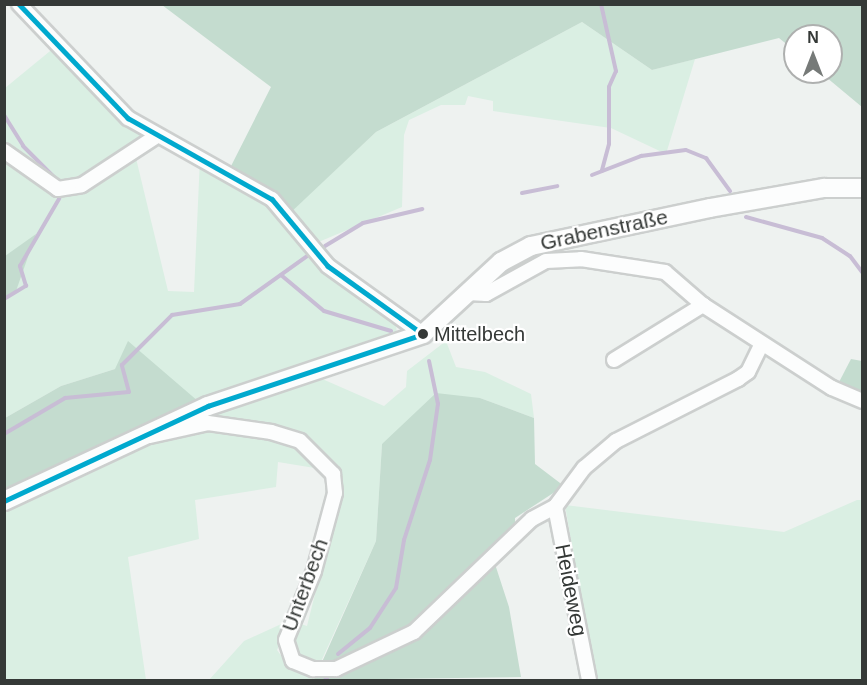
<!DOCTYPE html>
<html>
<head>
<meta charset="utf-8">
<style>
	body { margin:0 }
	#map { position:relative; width:867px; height:685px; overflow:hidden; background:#eef2f0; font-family:Helvetica,sans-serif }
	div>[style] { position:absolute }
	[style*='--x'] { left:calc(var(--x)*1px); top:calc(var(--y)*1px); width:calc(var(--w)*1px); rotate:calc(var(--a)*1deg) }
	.green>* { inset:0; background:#daefe3 }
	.forest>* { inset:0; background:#c4dccf }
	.stream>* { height:4px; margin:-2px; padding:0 2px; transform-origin:2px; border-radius:2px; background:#c8bdd5 }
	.roads { filter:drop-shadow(2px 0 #cccfce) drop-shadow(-2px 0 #cccfce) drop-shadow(0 2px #cccfce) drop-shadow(0 -2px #cccfce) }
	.minor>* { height:14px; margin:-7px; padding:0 7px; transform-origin:7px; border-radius:7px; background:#fcfdfd }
	.tertiary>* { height:18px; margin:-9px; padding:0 9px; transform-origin:9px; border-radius:9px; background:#fcfdfd }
	.bus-1>* { height:4.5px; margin:-2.25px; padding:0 2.25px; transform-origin:2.25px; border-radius:2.25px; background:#00a9ce }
	.dots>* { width:16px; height:16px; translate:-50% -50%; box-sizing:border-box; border:3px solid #fff; border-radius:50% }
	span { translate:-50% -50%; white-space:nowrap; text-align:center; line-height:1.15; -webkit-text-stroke:4.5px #fff; paint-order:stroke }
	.bus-label { font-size:20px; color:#353937 }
	.left { translate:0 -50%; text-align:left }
	.street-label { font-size:21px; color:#353937 }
	.frame { position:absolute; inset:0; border:6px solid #353937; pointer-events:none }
	.north { position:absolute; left:783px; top:24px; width:60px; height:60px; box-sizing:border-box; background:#fff; border:2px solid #aeb0af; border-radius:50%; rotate:0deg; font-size:16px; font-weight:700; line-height:24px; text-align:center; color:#353937 }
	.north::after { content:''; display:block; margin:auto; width:21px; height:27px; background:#767a78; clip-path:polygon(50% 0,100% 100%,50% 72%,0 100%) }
</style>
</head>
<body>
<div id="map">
	<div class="green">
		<i style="clip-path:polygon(582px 22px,652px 70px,695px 59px,666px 154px,611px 128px,493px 111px,493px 101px,468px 96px,465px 105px,441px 105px,409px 120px,404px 135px,402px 207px,309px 246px,320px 269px,396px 323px,397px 337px,199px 402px,115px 369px,61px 386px,5px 418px,5px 88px,55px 47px,157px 136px,134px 150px,168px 291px,194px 292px,200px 158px,288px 214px,376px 132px)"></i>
		<i style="clip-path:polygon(446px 341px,456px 367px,485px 372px,531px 394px,534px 418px,480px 398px,382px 444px,376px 541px,319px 666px,300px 659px,291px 642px,298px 623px,307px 626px,342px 486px,339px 472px,278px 462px,276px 487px,195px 500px,199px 539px,128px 557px,146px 680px,5px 680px,4px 510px,212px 415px,320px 378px,384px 406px,406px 387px,407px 371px)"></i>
		<i style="clip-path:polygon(857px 500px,862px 500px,862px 680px,594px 680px,565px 505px,784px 532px)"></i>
		<i style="clip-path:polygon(290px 620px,277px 650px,290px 668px,318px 677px,314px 680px,209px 680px,244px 641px)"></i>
	</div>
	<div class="forest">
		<i style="clip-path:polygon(162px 5px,862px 5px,862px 107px,820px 72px,831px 72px,831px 36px,795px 36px,795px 51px,779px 38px,652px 70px,582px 22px,376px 132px,288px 215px,227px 174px,271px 87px)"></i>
		<i style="clip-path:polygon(36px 234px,16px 291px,5px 299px,5px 256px)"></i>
		<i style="clip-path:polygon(128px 341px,199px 402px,5px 494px,5px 418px,61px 386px,115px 369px)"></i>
		<i style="clip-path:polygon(851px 359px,862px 361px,862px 394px,838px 384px)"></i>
		<i style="clip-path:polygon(436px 393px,480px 398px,534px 418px,535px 464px,564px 486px,515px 518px,515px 541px,494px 561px,509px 607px,521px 677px,314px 680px,376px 541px,382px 444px)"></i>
	</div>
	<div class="stream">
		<i style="--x:601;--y:4;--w:69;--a:77.4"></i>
		<i style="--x:616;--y:71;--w:17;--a:114"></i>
		<i style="--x:609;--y:87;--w:57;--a:90"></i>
		<i style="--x:609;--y:144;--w:28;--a:105"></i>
		<i style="--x:4;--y:115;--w:36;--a:58"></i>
		<i style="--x:23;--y:146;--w:44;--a:45"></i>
		<i style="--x:592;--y:175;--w:53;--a:-21.2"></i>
		<i style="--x:641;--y:156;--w:45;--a:-7.6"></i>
		<i style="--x:686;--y:150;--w:22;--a:22"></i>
		<i style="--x:706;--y:158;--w:41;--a:54"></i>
		<i style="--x:522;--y:193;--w:36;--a:-11"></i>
		<i style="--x:746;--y:217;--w:79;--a:15.4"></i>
		<i style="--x:822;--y:238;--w:33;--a:33"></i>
		<i style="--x:850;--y:256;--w:20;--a:53"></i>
		<i style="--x:325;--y:246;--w:44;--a:-31.2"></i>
		<i style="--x:363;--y:223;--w:61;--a:-13.3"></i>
		<i style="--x:281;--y:275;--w:56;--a:39.9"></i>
		<i style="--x:324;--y:311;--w:70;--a:16.6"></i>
		<i style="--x:4;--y:299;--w:26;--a:-31"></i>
		<i style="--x:26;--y:286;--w:21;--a:-107"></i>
		<i style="--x:20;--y:266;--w:78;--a:-59.8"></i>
		<i style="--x:4;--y:434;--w:71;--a:-30.5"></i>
		<i style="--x:65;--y:398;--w:64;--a:-5.4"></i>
		<i style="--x:129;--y:392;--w:28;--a:-105"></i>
		<i style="--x:122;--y:365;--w:71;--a:-45"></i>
		<i style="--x:172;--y:315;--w:69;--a:-9.2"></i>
		<i style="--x:240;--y:304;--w:82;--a:-35.6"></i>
		<i style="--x:338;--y:654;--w:41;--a:-39.1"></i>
		<i style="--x:370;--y:628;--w:48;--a:-57"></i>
		<i style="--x:396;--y:588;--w:49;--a:-80.5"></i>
		<i style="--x:404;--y:540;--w:84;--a:-72"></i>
		<i style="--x:430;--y:460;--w:57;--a:-81.9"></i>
		<i style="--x:438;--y:404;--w:44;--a:-101.8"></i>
		<i style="--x:325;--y:680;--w:3;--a:-45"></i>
	</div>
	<div class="roads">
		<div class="minor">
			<i style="--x:19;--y:4;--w:158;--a:46.3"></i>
			<i style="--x:128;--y:118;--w:165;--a:29.4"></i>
			<i style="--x:272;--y:199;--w:87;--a:50.1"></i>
			<i style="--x:328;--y:266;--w:117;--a:35.6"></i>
			<i style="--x:4;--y:151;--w:66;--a:35.1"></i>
			<i style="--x:58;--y:189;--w:24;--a:-9"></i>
			<i style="--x:82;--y:185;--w:90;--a:-33.2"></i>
			<i style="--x:468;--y:293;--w:18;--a:3"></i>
			<i style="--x:486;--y:294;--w:68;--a:-28.8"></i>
			<i style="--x:546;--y:261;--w:35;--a:-3"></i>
			<i style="--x:581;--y:259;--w:85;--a:8.8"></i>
			<i style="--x:665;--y:272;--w:50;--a:41"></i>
			<i style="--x:614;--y:360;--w:105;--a:-31.7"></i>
			<i style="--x:703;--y:305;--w:153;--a:32.8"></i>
			<i style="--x:832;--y:388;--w:33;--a:23"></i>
			<i style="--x:150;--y:436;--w:59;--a:-12.6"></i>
			<i style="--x:208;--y:423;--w:64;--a:8.1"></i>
			<i style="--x:271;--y:432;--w:30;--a:17"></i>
			<i style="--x:300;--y:441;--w:47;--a:45"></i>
			<i style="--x:333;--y:474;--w:19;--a:84"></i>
			<i style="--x:335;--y:493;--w:81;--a:105.1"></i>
			<i style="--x:314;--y:571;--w:74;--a:112.1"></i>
			<i style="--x:286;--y:640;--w:22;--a:72"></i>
			<i style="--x:293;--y:661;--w:22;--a:22"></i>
			<i style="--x:313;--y:669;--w:23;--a:0"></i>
			<i style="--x:336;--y:669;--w:86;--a:-25.4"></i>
			<i style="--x:414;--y:632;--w:163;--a:-43.8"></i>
			<i style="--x:532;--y:519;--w:26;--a:-28"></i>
			<i style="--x:589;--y:680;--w:176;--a:-101.1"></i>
			<i style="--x:555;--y:507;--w:49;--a:-53.4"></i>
			<i style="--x:584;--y:468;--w:42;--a:-40.2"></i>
			<i style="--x:616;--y:441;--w:137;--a:-26.9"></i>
			<i style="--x:738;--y:379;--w:12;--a:-35"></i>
			<i style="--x:748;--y:372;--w:30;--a:-64"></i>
		</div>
		<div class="tertiary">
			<i style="--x:4;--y:501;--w:225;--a:-25"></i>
			<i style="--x:208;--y:406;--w:227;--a:-18.5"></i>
			<i style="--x:423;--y:334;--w:106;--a:-42.7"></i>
			<i style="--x:501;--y:262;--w:34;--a:-28"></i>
			<i style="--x:531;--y:246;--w:183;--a:-12"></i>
			<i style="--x:710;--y:208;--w:116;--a:-10"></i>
			<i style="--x:824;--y:188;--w:38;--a:0"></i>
		</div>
	</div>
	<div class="bus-1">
		<i style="--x:19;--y:4;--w:158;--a:46.3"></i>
		<i style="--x:128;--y:118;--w:165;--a:29.4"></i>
		<i style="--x:272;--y:199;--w:87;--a:50.1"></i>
		<i style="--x:328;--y:266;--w:117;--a:35.6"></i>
		<i style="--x:4;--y:501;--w:225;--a:-25"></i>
		<i style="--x:208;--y:406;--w:227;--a:-18.5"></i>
	</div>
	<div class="dots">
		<i style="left:423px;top:334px;background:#353937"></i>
	</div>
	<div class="bus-label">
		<span class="left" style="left:434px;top:334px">Mittelbech</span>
	</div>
	<div class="street-label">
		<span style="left:604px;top:230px;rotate:-12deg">Grabenstraße</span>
		<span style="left:305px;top:585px;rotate:-70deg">Unterbech</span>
		<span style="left:571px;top:590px;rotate:79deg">Heideweg</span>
	</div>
	<div class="frame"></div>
	<div class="north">N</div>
</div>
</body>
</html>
